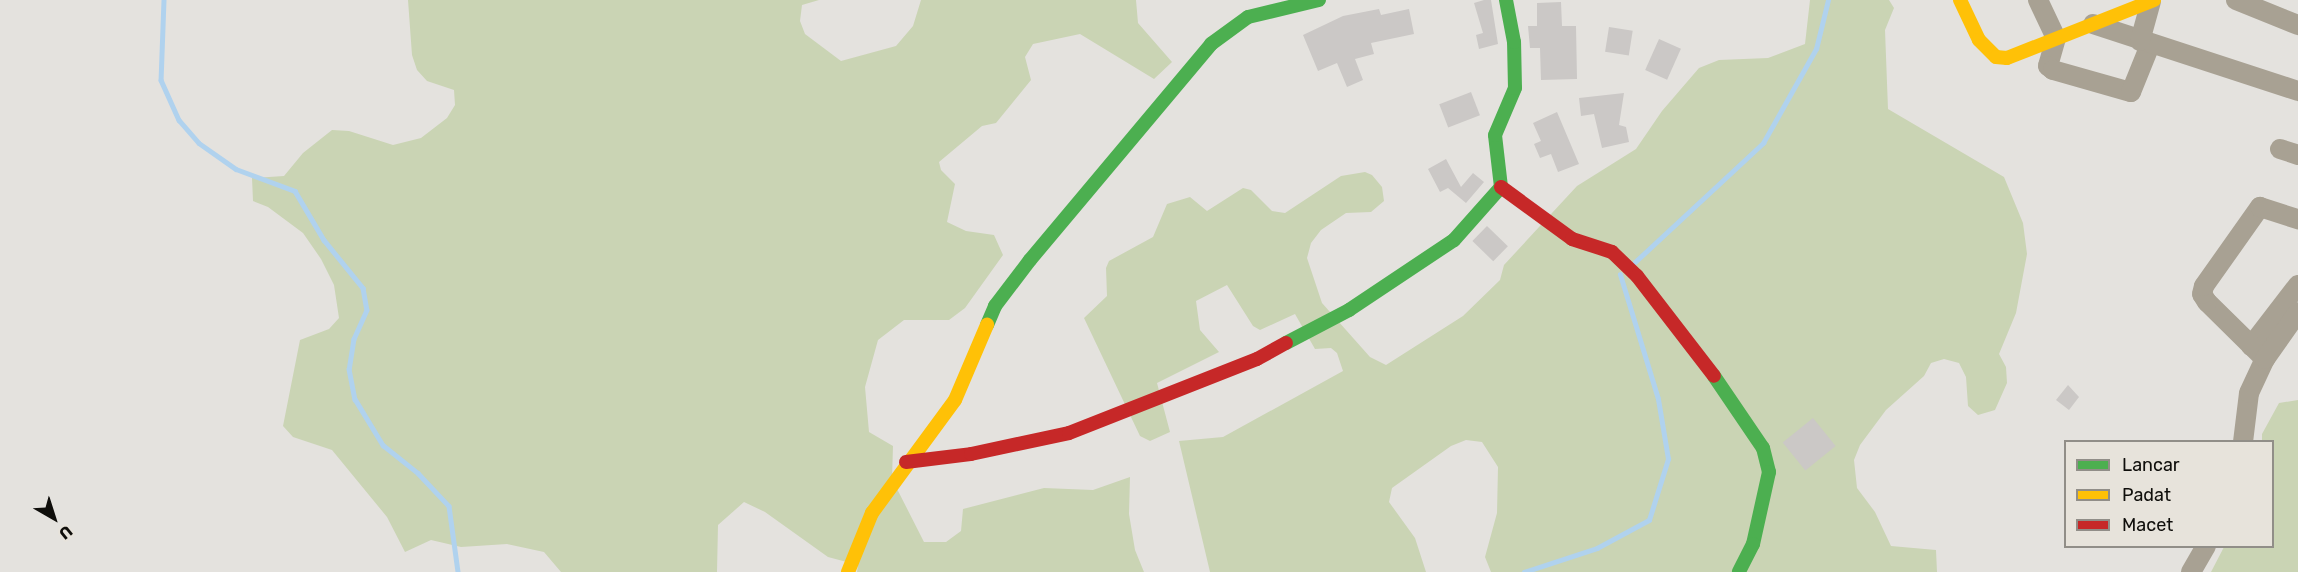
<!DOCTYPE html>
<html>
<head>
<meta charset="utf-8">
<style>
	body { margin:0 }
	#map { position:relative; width:2298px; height:572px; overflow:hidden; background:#e4e2de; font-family:Rubik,sans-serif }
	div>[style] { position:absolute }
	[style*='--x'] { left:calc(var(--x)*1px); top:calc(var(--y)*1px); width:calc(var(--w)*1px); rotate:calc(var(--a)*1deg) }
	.green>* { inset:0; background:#cad4b4 }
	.stream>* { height:4.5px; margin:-2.25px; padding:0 2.25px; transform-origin:2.25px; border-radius:2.25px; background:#b0d2ee }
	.building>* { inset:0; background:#cbc8c6; transform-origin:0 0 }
	.street>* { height:20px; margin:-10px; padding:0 10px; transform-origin:10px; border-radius:10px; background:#a8a193 }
	.fast>* { height:14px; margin:-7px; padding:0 7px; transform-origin:7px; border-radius:7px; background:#4caf50 }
	.slow>* { height:14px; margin:-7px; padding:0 7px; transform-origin:7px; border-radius:7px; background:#ffc107 }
	.jam>* { height:14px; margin:-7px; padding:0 7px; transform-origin:7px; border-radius:7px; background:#c62828 }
	span { translate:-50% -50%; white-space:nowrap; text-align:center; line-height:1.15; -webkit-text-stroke:4.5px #e7e3db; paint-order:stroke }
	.legend { position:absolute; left:2064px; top:440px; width:210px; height:108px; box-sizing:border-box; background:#e7e3db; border:2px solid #918e88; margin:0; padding:8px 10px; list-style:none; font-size:18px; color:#0f0e0b }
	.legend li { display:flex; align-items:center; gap:12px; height:30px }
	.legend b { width:30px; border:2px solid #918e88 }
	.north { position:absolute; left:24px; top:488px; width:60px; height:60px; -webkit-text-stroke:4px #e7e3db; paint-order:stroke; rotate:141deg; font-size:16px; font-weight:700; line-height:24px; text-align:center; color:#0f0e0b }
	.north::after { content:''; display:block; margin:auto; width:21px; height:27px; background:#0f0e0b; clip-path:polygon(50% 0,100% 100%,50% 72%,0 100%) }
</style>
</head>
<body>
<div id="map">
	<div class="green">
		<i style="clip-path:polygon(408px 0,819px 0,802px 5px,800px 21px,805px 34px,841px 61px,896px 46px,913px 26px,921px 0,1136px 0,1138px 23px,1172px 62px,1154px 79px,1080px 34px,1033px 44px,1025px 57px,1031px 80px,996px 123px,982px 126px,939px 162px,941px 170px,955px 184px,947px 222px,966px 231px,994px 235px,1003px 255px,965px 308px,949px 320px,904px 320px,878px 340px,865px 387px,869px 432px,893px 446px,892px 479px,924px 542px,946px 542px,961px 531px,963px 509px,1044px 488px,1093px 490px,1130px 477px,1129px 514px,1135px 550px,1144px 572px,857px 572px,858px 565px,828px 557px,765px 512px,744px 502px,718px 525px,717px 572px,561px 572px,544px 552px,507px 544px,461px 547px,431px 540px,405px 552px,387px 517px,332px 450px,293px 437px,283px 426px,300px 340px,329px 329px,339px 318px,334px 285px,321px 259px,303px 233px,268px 207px,253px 201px,252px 178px,284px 176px,303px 153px,332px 130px,349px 131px,393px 145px,421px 138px,447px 118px,455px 105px,454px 90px,427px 81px,417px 70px,412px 55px)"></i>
		<i style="clip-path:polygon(1810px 0,1889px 0,1894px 8px,1885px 30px,1888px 109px,2004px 177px,2023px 223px,2027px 254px,2016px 313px,1999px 354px,2006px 367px,2007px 383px,1995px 410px,1978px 415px,1968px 406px,1966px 377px,1959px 363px,1944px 359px,1931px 363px,1924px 376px,1886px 410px,1860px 445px,1854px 460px,1857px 488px,1875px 512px,1891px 546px,1936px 550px,1937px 572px,1491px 572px,1485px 557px,1497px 513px,1498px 467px,1482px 442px,1466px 440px,1451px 446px,1392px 488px,1389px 502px,1415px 538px,1426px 572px,1210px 572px,1179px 441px,1223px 437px,1343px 371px,1337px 353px,1331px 348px,1315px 349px,1295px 314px,1260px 330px,1253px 326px,1227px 285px,1196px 301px,1200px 330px,1219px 352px,1157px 383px,1170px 432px,1150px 441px,1140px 436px,1084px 318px,1107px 296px,1106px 268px,1109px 261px,1153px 237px,1167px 204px,1190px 197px,1207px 211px,1243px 188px,1251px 190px,1272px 211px,1285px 213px,1341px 176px,1365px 172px,1372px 175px,1382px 187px,1384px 201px,1371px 212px,1346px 213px,1321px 230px,1311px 243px,1307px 258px,1322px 303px,1370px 357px,1386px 365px,1463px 316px,1500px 280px,1504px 265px,1577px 186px,1636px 149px,1662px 111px,1699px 68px,1719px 60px,1768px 58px,1805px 44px)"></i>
		<i style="clip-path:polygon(2298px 400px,2298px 572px,2211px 572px,2224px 547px,2272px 546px,2272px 442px,2262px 441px,2262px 434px,2279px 403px)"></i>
	</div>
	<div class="stream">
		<i style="--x:164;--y:0;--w:80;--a:92.1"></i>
		<i style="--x:161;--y:80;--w:44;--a:65.8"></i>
		<i style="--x:179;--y:120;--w:30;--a:49"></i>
		<i style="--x:199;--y:143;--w:45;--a:35.1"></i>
		<i style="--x:236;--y:169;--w:63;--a:20.4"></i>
		<i style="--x:295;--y:191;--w:57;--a:59.4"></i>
		<i style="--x:324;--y:240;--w:62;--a:50.9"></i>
		<i style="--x:363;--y:288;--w:22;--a:80"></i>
		<i style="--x:367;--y:310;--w:32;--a:114"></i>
		<i style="--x:354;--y:339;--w:30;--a:99"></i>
		<i style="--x:349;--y:369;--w:31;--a:79"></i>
		<i style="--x:355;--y:399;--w:54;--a:58.7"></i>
		<i style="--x:383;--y:445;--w:45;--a:38.7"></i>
		<i style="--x:418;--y:473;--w:45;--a:46.8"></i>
		<i style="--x:449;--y:506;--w:67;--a:82.2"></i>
		<i style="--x:1635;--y:262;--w:175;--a:-42.9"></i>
		<i style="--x:1763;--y:143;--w:108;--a:-60.6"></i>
		<i style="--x:1816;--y:49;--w:50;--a:-76.2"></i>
		<i style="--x:1524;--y:572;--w:77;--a:-18.2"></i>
		<i style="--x:1597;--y:548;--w:59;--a:-28.3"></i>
		<i style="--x:1649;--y:520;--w:64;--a:-72.7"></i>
		<i style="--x:1668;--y:459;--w:61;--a:-99.5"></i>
		<i style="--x:1658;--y:399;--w:130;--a:-107"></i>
	</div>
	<div class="building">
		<i style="clip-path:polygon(1484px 0,1491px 0,1498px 44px,1479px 49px,1476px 35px,1483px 33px,1474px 3px)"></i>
		<i style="clip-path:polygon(1561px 2px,1562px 26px,1576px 26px,1577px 79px,1541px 80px,1540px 48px,1530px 48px,1528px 26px,1537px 26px,1537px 3px)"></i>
		<i style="clip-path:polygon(1379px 9px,1381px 15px,1409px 9px,1414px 34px,1371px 43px,1374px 54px,1355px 59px,1363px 80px,1347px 87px,1337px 63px,1318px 71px,1303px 35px,1343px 16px)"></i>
		<i style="left:1609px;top:27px;width:24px;height:25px;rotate:9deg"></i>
		<i style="left:1659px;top:39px;width:24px;height:34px;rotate:24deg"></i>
		<i style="left:1471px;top:92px;width:25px;height:34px;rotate:69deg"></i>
		<i style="clip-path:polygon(1624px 93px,1619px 125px,1626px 127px,1629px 142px,1602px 148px,1594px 114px,1581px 116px,1579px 98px)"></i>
		<i style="clip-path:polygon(1557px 112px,1579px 164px,1558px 172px,1551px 154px,1540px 158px,1534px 144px,1541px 141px,1533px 123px)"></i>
		<i style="clip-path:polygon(1446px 159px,1461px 187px,1473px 173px,1484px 182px,1466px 203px,1448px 188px,1440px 192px,1428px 169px)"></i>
		<i style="left:1487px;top:226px;width:29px;height:21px;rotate:44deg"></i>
		<i style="clip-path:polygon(2068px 385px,2079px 397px,2069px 410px,2056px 400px)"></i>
		<i style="left:1813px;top:418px;width:36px;height:39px;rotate:51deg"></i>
	</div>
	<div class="street">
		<i style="--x:2038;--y:0;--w:42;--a:64.7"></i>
		<i style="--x:2056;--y:38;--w:29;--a:106"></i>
		<i style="--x:2048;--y:66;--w:6;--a:39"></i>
		<i style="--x:2053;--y:70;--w:81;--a:15.8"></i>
		<i style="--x:2131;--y:92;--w:51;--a:-68"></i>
		<i style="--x:2236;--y:0;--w:67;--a:22"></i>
		<i style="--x:2093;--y:24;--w:216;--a:18.1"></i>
		<i style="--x:2140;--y:41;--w:41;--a:-74.6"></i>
		<i style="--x:2280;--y:149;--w:19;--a:18"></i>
		<i style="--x:2251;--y:346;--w:77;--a:-52.4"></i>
		<i style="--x:2265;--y:359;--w:81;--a:-135.5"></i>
		<i style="--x:2207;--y:302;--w:9;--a:-122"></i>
		<i style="--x:2202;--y:294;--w:8;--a:-76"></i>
		<i style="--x:2204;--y:286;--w:97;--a:-54.7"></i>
		<i style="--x:2260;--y:207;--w:40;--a:18"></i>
		<i style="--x:2243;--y:442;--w:49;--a:-83"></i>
		<i style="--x:2249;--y:393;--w:38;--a:-65"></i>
		<i style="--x:2265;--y:359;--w:57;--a:-54.9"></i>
		<i style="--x:2191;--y:572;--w:30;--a:-60"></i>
	</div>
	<div class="fast">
		<i style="--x:987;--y:325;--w:21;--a:-67"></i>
		<i style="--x:995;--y:306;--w:58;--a:-52.7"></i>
		<i style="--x:1030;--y:260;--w:282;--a:-50"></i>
		<i style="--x:1211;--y:44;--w:46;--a:-36.1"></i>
		<i style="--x:1248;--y:17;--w:73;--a:-13.5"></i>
		<i style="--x:1286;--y:343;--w:71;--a:-27.6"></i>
		<i style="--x:1349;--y:310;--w:126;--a:-33.7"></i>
		<i style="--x:1454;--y:240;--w:71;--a:-48.4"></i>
		<i style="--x:1501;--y:187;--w:52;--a:-96.6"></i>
		<i style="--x:1495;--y:135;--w:51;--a:-66.9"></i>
		<i style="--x:1515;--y:88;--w:46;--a:-91.2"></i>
		<i style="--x:1514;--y:42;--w:43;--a:-100.8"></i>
		<i style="--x:1714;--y:376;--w:87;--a:55.8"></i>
		<i style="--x:1763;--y:448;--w:25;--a:76"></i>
		<i style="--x:1769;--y:472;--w:74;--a:102.5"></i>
		<i style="--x:1753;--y:544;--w:31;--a:117"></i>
	</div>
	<div class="slow">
		<i style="--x:1960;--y:0;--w:44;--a:64.6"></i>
		<i style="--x:1979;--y:40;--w:24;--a:45"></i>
		<i style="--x:1996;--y:57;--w:11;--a:5"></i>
		<i style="--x:2007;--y:58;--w:158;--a:-21.5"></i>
		<i style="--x:848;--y:572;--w:64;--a:-67.9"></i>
		<i style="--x:872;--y:513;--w:140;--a:-53.7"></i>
		<i style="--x:955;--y:400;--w:82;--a:-66.9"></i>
	</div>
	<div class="jam">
		<i style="--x:1501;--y:187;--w:88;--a:36.2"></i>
		<i style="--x:1572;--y:239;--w:42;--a:18"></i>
		<i style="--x:1612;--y:252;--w:35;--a:44"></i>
		<i style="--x:1637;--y:276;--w:126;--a:52.4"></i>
		<i style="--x:906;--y:462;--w:65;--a:-7"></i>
		<i style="--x:971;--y:454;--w:100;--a:-12.1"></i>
		<i style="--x:1069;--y:433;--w:202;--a:-21.5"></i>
		<i style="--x:1257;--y:359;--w:33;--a:-29"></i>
	</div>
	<ul class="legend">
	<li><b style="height:8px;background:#4caf50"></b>Lancar</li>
	<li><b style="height:8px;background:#ffc107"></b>Padat</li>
	<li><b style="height:8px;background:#c62828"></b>Macet</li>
	</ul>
	<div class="north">U</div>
</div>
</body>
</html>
